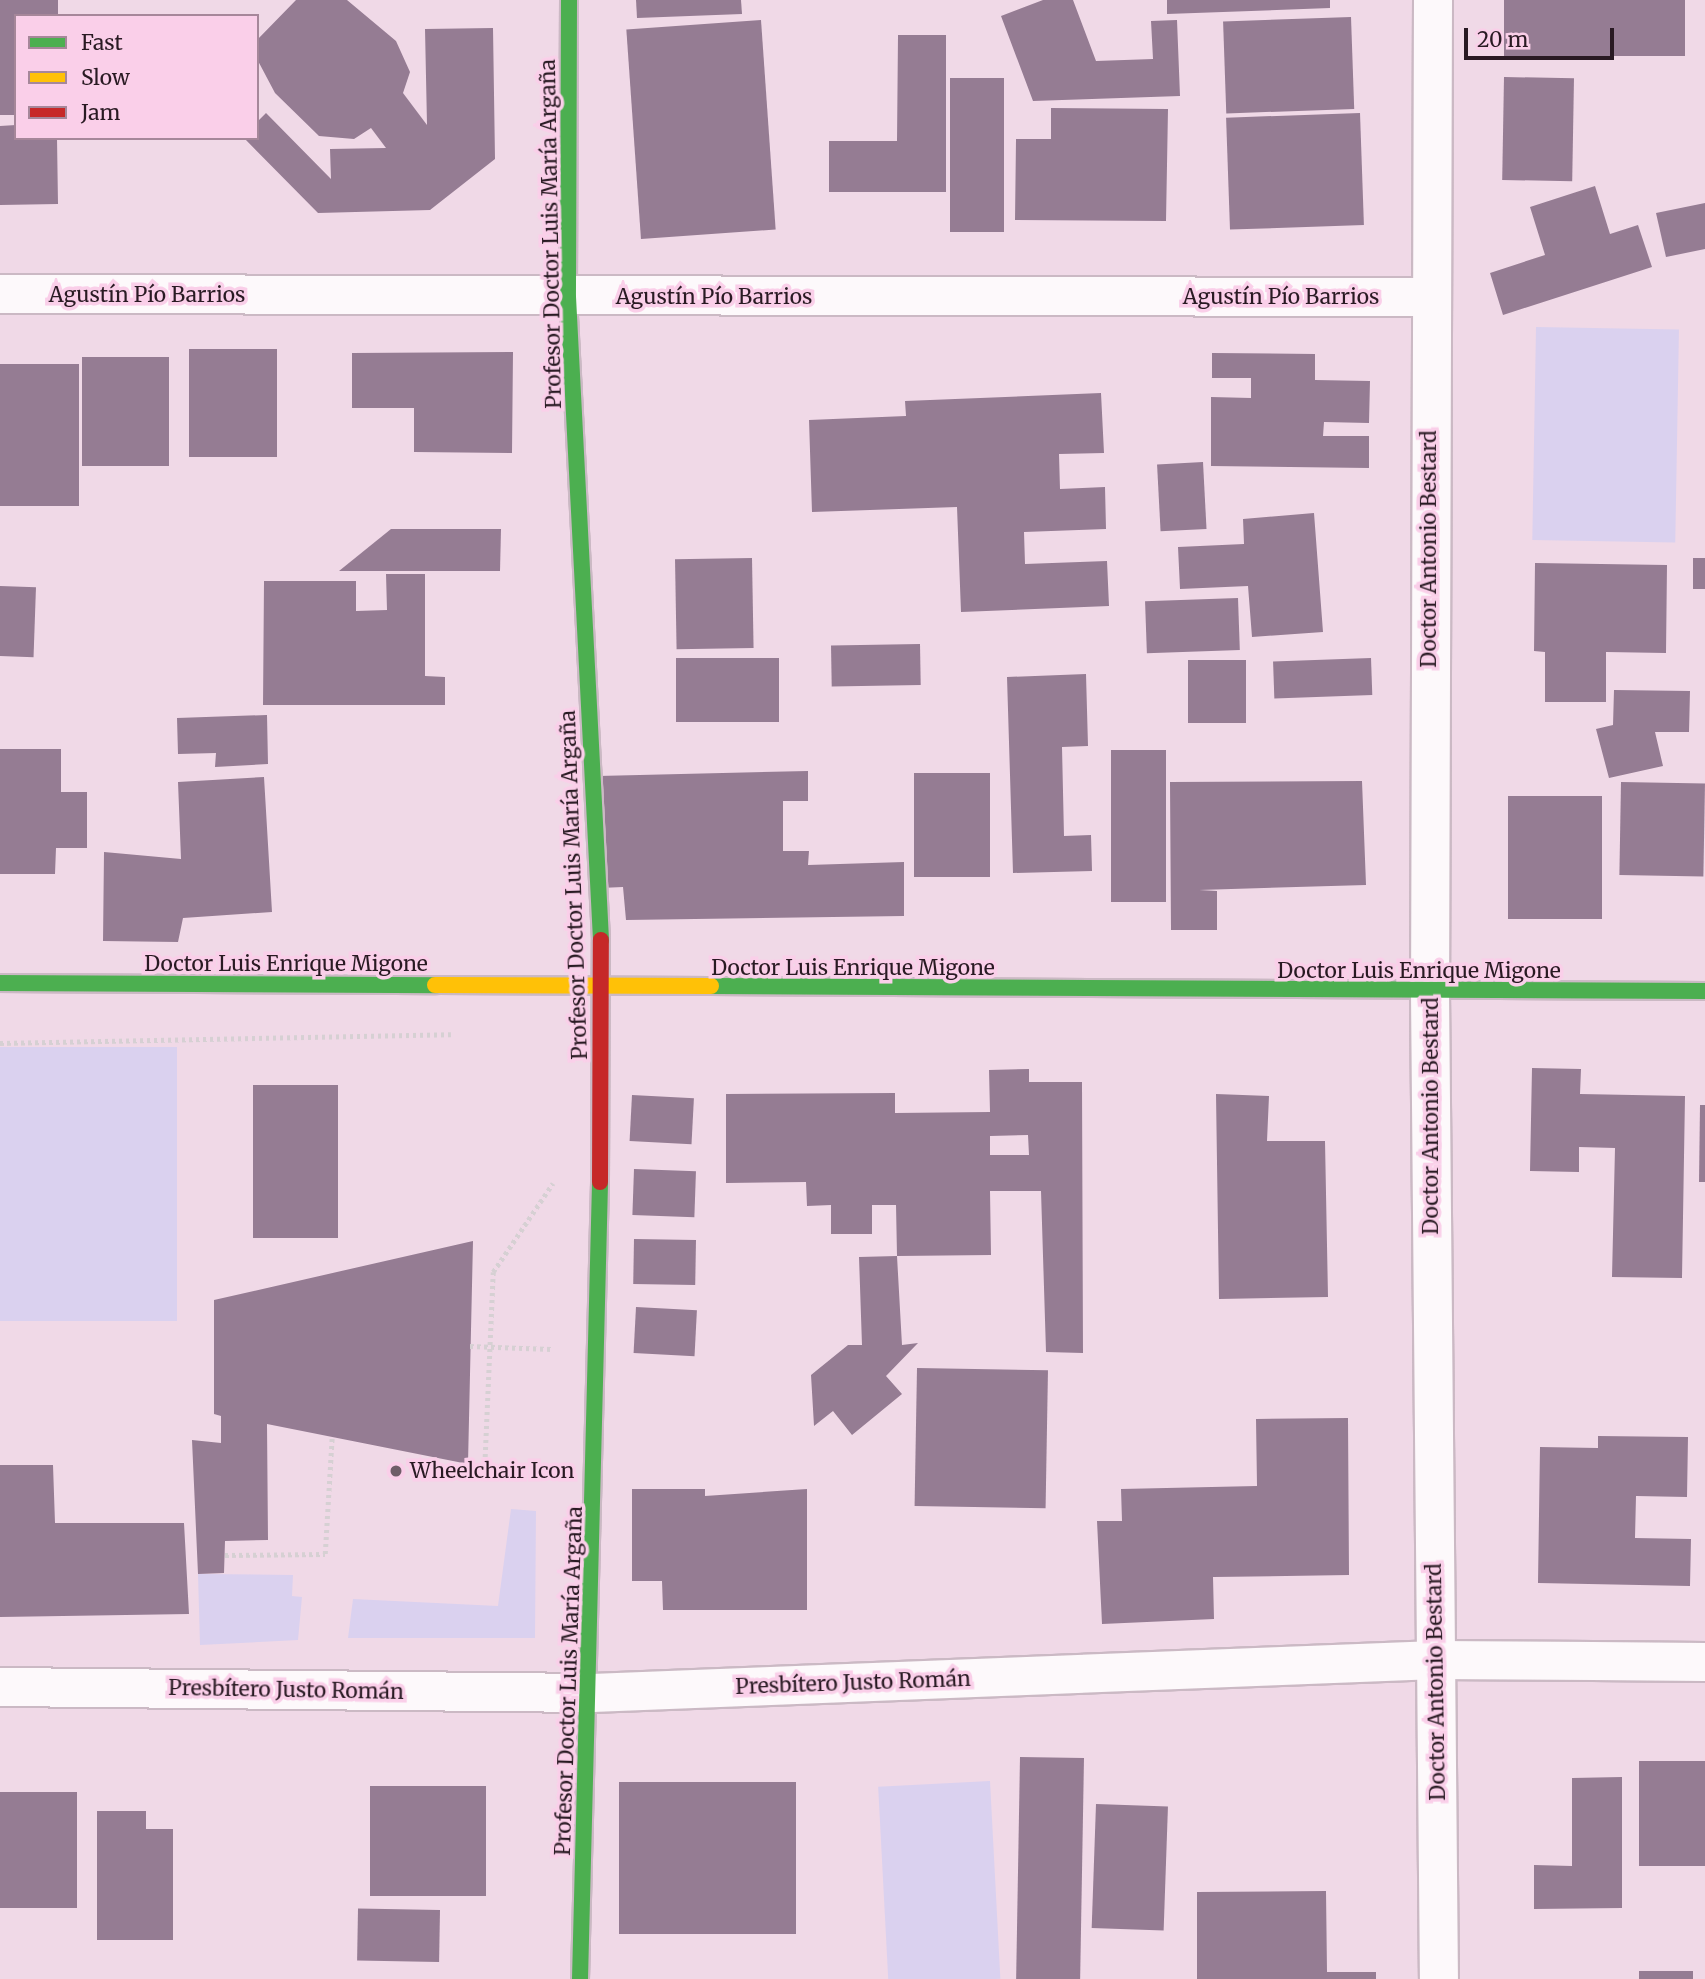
<!DOCTYPE html>
<html>
<head>
<meta charset="utf-8">
<style>
	body { margin:0 }
	#map { position:relative; width:1705px; height:1979px; overflow:hidden; background:#f0d9e7; font-family:Merriweather,serif }
	div>[style] { position:absolute }
	[style*='--x'] { left:calc(var(--x)*1px); top:calc(var(--y)*1px); width:calc(var(--w)*1px); rotate:calc(var(--a)*1deg) }
	.green>* { inset:0; background:#dad1ef; transform-origin:0 0 }
	.building>* { inset:0; background:#957c93; transform-origin:0 0 }
	.path>* { height:4.5px; margin-top:-2.25px; transform-origin:0; background:repeating-linear-gradient(90deg,#d6d0d3 0 3.5px,transparent 0 7px) }
	.roads { filter:drop-shadow(2px 0 #cbb9c4) drop-shadow(-2px 0 #cbb9c4) drop-shadow(0 2px #cbb9c4) drop-shadow(0 -2px #cbb9c4) }
	.street>* { height:38px; margin:-19px; padding:0 19px; transform-origin:19px; border-radius:19px; background:#fdf9fb }
	.fast>* { height:16px; margin:-8px; padding:0 8px; transform-origin:8px; border-radius:8px; background:#4caf50 }
	.slow>* { height:16px; margin:-8px; padding:0 8px; transform-origin:8px; border-radius:8px; background:#ffc107 }
	.jam>* { height:16px; margin:-8px; padding:0 8px; transform-origin:8px; border-radius:8px; background:#c62828 }
	.dots>* { width:19px; height:19px; translate:-50% -50%; box-sizing:border-box; border:4px solid #facfe9; border-radius:50% }
	span { translate:-50% -50%; white-space:nowrap; text-align:center; line-height:1.15; -webkit-text-stroke:7px #facfe9; paint-order:stroke }
	.street-label { font-size:21px; color:#291a23 }
	.poi-label { font-size:21px; color:#291a23 }
	.left { translate:0 -50%; text-align:left }
	.legend { position:absolute; left:14px; top:14px; width:245px; height:126px; box-sizing:border-box; background:#facfe9; border:2px solid #a6879a; margin:0; padding:9px 12px; list-style:none; font-size:21px; color:#291a23 }
	.legend li { display:flex; align-items:center; gap:14px; height:35px }
	.legend b { width:35px; border:2px solid #a6879a }
	.scale { position:absolute; left:1464px; top:28px; width:150px; height:32px; box-sizing:border-box; border:4px solid #291a23; border-top:0; padding-left:9px; font-size:21px; line-height:24px; white-space:nowrap; color:#291a23; -webkit-text-stroke:5px #facfe9; paint-order:stroke }
</style>
</head>
<body>
<div id="map">
	<div class="green">
		<i style="left:1536px;top:327px;width:143px;height:213px;rotate:1deg"></i>
		<i style="left:0;top:1047px;width:177px;height:274px"></i>
		<i style="clip-path:polygon(511px 1509px,536px 1511px,535px 1638px,348px 1638px,353px 1599px,498px 1606px)"></i>
		<i style="clip-path:polygon(198px 1574px,293px 1575px,292px 1596px,302px 1597px,298px 1640px,200px 1645px)"></i>
		<i style="left:990px;top:1781px;width:198px;height:112px;rotate:87deg"></i>
	</div>
	<div class="building">
		<i style="clip-path:polygon(0 0,58px 0,58px 16px,16px 16px,16px 115px,0 115px)"></i>
		<i style="clip-path:polygon(296px 0,347px 0,396px 41px,410px 72px,403px 93px,427px 125px,425px 29px,493px 28px,495px 159px,430px 210px,318px 213px,244px 138px,257px 138px,257px 122px,266px 113px,331px 179px,330px 149px,386px 148px,371px 128px,354px 139px,319px 136px,275px 93px,257px 59px,257px 40px)"></i>
		<i style="clip-path:polygon(636px 0,741px 0,742px 14px,637px 18px)"></i>
		<i style="clip-path:polygon(1043px 0,1073px 0,1096px 61px,1153px 59px,1151px 21px,1177px 20px,1180px 96px,1033px 101px,1001px 16px)"></i>
		<i style="clip-path:polygon(1167px 0,1330px 0,1330px 8px,1167px 14px)"></i>
		<i style="left:1504px;top:0;width:181px;height:56px"></i>
		<i style="left:1351px;top:17px;width:92px;height:128px;rotate:88deg"></i>
		<i style="left:761px;top:20px;width:210px;height:135px;rotate:86deg"></i>
		<i style="clip-path:polygon(898px 35px,946px 35px,946px 192px,829px 192px,829px 141px,897px 141px)"></i>
		<i style="left:1504px;top:77px;width:70px;height:103px;rotate:1deg"></i>
		<i style="left:950px;top:78px;width:54px;height:154px"></i>
		<i style="clip-path:polygon(1051px 108px,1168px 109px,1166px 221px,1015px 220px,1016px 139px,1051px 139px)"></i>
		<i style="left:1360px;top:113px;width:112px;height:134px;rotate:88deg"></i>
		<i style="clip-path:polygon(16px 125px,16px 138px,57px 138px,58px 204px,0 205px,0 126px)"></i>
		<i style="clip-path:polygon(1595px 186px,1610px 234px,1638px 225px,1652px 267px,1503px 315px,1490px 273px,1545px 255px,1530px 207px)"></i>
		<i style="clip-path:polygon(1705px 203px,1705px 249px,1666px 257px,1656px 213px)"></i>
		<i style="left:189px;top:349px;width:88px;height:108px"></i>
		<i style="clip-path:polygon(513px 352px,512px 453px,414px 452px,414px 408px,352px 408px,352px 353px)"></i>
		<i style="clip-path:polygon(1212px 353px,1315px 354px,1315px 380px,1370px 381px,1369px 423px,1324px 422px,1323px 436px,1369px 436px,1369px 468px,1211px 466px,1211px 397px,1251px 398px,1251px 378px,1212px 378px)"></i>
		<i style="left:82px;top:357px;width:87px;height:109px"></i>
		<i style="left:0;top:364px;width:79px;height:142px"></i>
		<i style="clip-path:polygon(1101px 393px,1104px 453px,1059px 454px,1060px 489px,1105px 487px,1106px 529px,1024px 532px,1025px 564px,1107px 561px,1109px 606px,961px 612px,957px 507px,812px 512px,809px 420px,906px 416px,905px 401px)"></i>
		<i style="left:1203px;top:462px;width:67px;height:46px;rotate:87deg"></i>
		<i style="clip-path:polygon(1314px 513px,1323px 632px,1252px 637px,1248px 586px,1180px 589px,1178px 547px,1244px 544px,1243px 519px)"></i>
		<i style="clip-path:polygon(391px 529px,501px 529px,500px 571px,339px 571px)"></i>
		<i style="left:752px;top:558px;width:90px;height:77px;rotate:89deg"></i>
		<i style="left:1693px;top:558px;width:12px;height:31px"></i>
		<i style="clip-path:polygon(1535px 563px,1667px 565px,1666px 653px,1606px 652px,1606px 702px,1545px 702px,1545px 652px,1534px 651px)"></i>
		<i style="clip-path:polygon(386px 574px,425px 574px,425px 676px,445px 677px,445px 705px,263px 705px,264px 581px,356px 581px,356px 611px,387px 610px)"></i>
		<i style="left:0;top:586px;width:36px;height:70px;rotate:2deg"></i>
		<i style="left:1238px;top:598px;width:52px;height:93px;rotate:88deg"></i>
		<i style="left:920px;top:644px;width:41px;height:89px;rotate:89deg"></i>
		<i style="left:676px;top:658px;width:103px;height:64px"></i>
		<i style="left:1371px;top:658px;width:37px;height:98px;rotate:88deg"></i>
		<i style="left:1188px;top:660px;width:58px;height:63px"></i>
		<i style="clip-path:polygon(1086px 674px,1088px 746px,1062px 747px,1064px 836px,1091px 835px,1092px 871px,1013px 873px,1007px 677px)"></i>
		<i style="clip-path:polygon(1614px 690px,1690px 691px,1689px 732px,1655px 732px,1663px 766px,1609px 778px,1596px 729px,1613px 725px)"></i>
		<i style="clip-path:polygon(267px 715px,268px 764px,215px 767px,216px 753px,178px 754px,177px 718px)"></i>
		<i style="clip-path:polygon(0 749px,61px 749px,61px 792px,87px 792px,87px 848px,56px 848px,55px 874px,0 874px)"></i>
		<i style="left:1111px;top:750px;width:55px;height:152px"></i>
		<i style="clip-path:polygon(808px 771px,808px 801px,783px 801px,783px 851px,809px 851px,808px 865px,904px 862px,904px 916px,626px 920px,623px 887px,600px 888px,598px 776px)"></i>
		<i style="left:914px;top:773px;width:76px;height:104px"></i>
		<i style="clip-path:polygon(264px 777px,272px 912px,183px 918px,178px 942px,103px 941px,104px 852px,181px 859px,178px 782px)"></i>
		<i style="clip-path:polygon(1362px 781px,1366px 885px,1199px 890px,1217px 891px,1217px 930px,1171px 930px,1170px 782px)"></i>
		<i style="left:1621px;top:782px;width:84px;height:93px;rotate:1deg"></i>
		<i style="left:1508px;top:796px;width:94px;height:123px"></i>
		<i style="clip-path:polygon(1532px 1068px,1581px 1069px,1580px 1094px,1685px 1096px,1682px 1278px,1612px 1277px,1615px 1148px,1579px 1147px,1579px 1172px,1530px 1171px)"></i>
		<i style="clip-path:polygon(evenodd,1029px 1069px,1029px 1082px,1082px 1082px,1083px 1353px,1046px 1352px,1041px 1191px,990px 1191px,991px 1255px,897px 1256px,896px 1205px,872px 1205px,872px 1234px,831px 1234px,831px 1205px,807px 1206px,806px 1182px,726px 1183px,726px 1094px,895px 1093px,895px 1113px,990px 1112px,989px 1070px,1029px 1069px,1028px 1135px,1029px 1155px,990px 1155px,990px 1136px,1028px 1135px)"></i>
		<i style="left:338px;top:1085px;width:153px;height:85px;rotate:90deg"></i>
		<i style="clip-path:polygon(1216px 1094px,1269px 1096px,1267px 1141px,1325px 1141px,1328px 1297px,1219px 1299px)"></i>
		<i style="left:632px;top:1095px;width:62px;height:46px;rotate:3deg"></i>
		<i style="clip-path:polygon(1700px 1105px,1705px 1105px,1705px 1182px,1699px 1182px)"></i>
		<i style="left:634px;top:1169px;width:62px;height:46px;rotate:2deg"></i>
		<i style="left:634px;top:1239px;width:62px;height:45px;rotate:1deg"></i>
		<i style="clip-path:polygon(473px 1241px,468px 1464px,267px 1424px,268px 1540px,225px 1541px,224px 1573px,198px 1574px,192px 1440px,221px 1443px,221px 1416px,214px 1414px,214px 1300px)"></i>
		<i style="clip-path:polygon(897px 1256px,902px 1345px,918px 1343px,886px 1376px,902px 1394px,852px 1435px,833px 1411px,814px 1426px,811px 1375px,848px 1345px,862px 1345px,859px 1257px)"></i>
		<i style="left:636px;top:1307px;width:61px;height:46px;rotate:3deg"></i>
		<i style="left:917px;top:1368px;width:131px;height:138px;rotate:1deg"></i>
		<i style="clip-path:polygon(1348px 1418px,1349px 1575px,1213px 1577px,1214px 1619px,1102px 1624px,1097px 1521px,1122px 1521px,1121px 1489px,1257px 1486px,1256px 1419px)"></i>
		<i style="clip-path:polygon(1598px 1436px,1688px 1437px,1687px 1497px,1636px 1496px,1635px 1538px,1691px 1539px,1690px 1586px,1538px 1583px,1540px 1447px,1598px 1448px)"></i>
		<i style="clip-path:polygon(0 1465px,53px 1465px,55px 1523px,184px 1523px,189px 1614px,0 1617px)"></i>
		<i style="clip-path:polygon(632px 1489px,705px 1489px,705px 1496px,807px 1489px,807px 1610px,663px 1610px,662px 1581px,632px 1581px)"></i>
		<i style="left:1020px;top:1757px;width:64px;height:222px;rotate:1deg"></i>
		<i style="left:1705px;top:1761px;width:105px;height:66px;rotate:90deg"></i>
		<i style="clip-path:polygon(1622px 1777px,1622px 1908px,1534px 1909px,1534px 1865px,1572px 1866px,1572px 1778px)"></i>
		<i style="left:796px;top:1782px;width:152px;height:177px;rotate:90deg"></i>
		<i style="left:370px;top:1786px;width:116px;height:110px"></i>
		<i style="left:0;top:1792px;width:77px;height:116px"></i>
		<i style="left:1096px;top:1804px;width:72px;height:124px;rotate:2deg"></i>
		<i style="clip-path:polygon(97px 1811px,146px 1811px,146px 1829px,173px 1829px,173px 1940px,97px 1940px)"></i>
		<i style="clip-path:polygon(1326px 1891px,1327px 1972px,1376px 1972px,1376px 1979px,1197px 1979px,1197px 1892px)"></i>
		<i style="left:440px;top:1910px;width:52px;height:82px;rotate:91deg"></i>
		<i style="left:1639px;top:1971px;width:54px;height:8px"></i>
	</div>
	<div class="path">
		<i style="--x:0;--y:1043;--w:451;--a:-1.1"></i>
		<i style="--x:470;--y:1346;--w:82;--a:2.1"></i>
		<i style="--x:484;--y:1478;--w:206;--a:-87.5"></i>
		<i style="--x:493;--y:1272;--w:107;--a:-56"></i>
		<i style="--x:225;--y:1555;--w:100;--a:-0.6"></i>
		<i style="--x:325;--y:1554;--w:117;--a:-86.6"></i>
	</div>
	<div class="roads">
		<div class="street">
			<i style="--x:1433;--y:0;--w:993;--a:90.17"></i>
			<i style="--x:1430;--y:993;--w:986;--a:89.48"></i>
			<i style="--x:0;--y:294;--w:1429;--a:0.12"></i>
			<i style="--x:0;--y:1687;--w:592;--a:0.58"></i>
			<i style="--x:592;--y:1693;--w:845;--a:-2.24"></i>
			<i style="--x:1436;--y:1660;--w:269;--a:0.4"></i>
		</div>
		<div class="fast">
			<i style="--x:569;--y:0;--w:297;--a:90.2"></i>
			<i style="--x:568;--y:297;--w:644;--a:87.06"></i>
			<i style="--x:0;--y:983;--w:435;--a:0.3"></i>
			<i style="--x:711;--y:986;--w:994;--a:0.29"></i>
			<i style="--x:580;--y:1979;--w:797;--a:-88.56"></i>
		</div>
		<div class="slow">
			<i style="--x:435;--y:985;--w:276;--a:0.2"></i>
		</div>
		<div class="jam">
			<i style="--x:600;--y:1182;--w:242;--a:-89.8"></i>
		</div>
	</div>
	<div class="dots">
		<i style="left:396px;top:1471px;background:#6f5d68"></i>
	</div>
	<div class="street-label">
		<span style="left:551px;top:234px;rotate:-91deg">Profesor Doctor Luis María Argaña</span>
		<span style="left:147px;top:295px">Agustín Pío Barrios</span>
		<span style="left:714px;top:297px">Agustín Pío Barrios</span>
		<span style="left:1281px;top:297px">Agustín Pío Barrios</span>
		<span style="left:1429px;top:549px;rotate:-90deg">Doctor Antonio Bestard</span>
		<span style="left:574px;top:885px;rotate:-92deg">Profesor Doctor Luis María Argaña</span>
		<span style="left:286px;top:964px">Doctor Luis Enrique Migone</span>
		<span style="left:853px;top:968px">Doctor Luis Enrique Migone</span>
		<span style="left:1419px;top:971px">Doctor Luis Enrique Migone</span>
		<span style="left:1431px;top:1116px;rotate:-90deg">Doctor Antonio Bestard</span>
		<span style="left:569px;top:1681px;rotate:-88deg">Profesor Doctor Luis María Argaña</span>
		<span style="left:1436px;top:1682px;rotate:-91deg">Doctor Antonio Bestard</span>
		<span style="left:853px;top:1683px;rotate:-2deg">Presbítero Justo Román</span>
		<span style="left:286px;top:1690px;rotate:1deg">Presbítero Justo Román</span>
	</div>
	<div class="poi-label">
		<span class="left" style="left:410px;top:1471px">Wheelchair Icon</span>
	</div>
	<ul class="legend">
	<li><b style="height:9px;background:#4caf50"></b>Fast</li>
	<li><b style="height:9px;background:#ffc107"></b>Slow</li>
	<li><b style="height:9px;background:#c62828"></b>Jam</li>
	</ul>
	<div class="scale">20 m</div>
</div>
</body>
</html>
